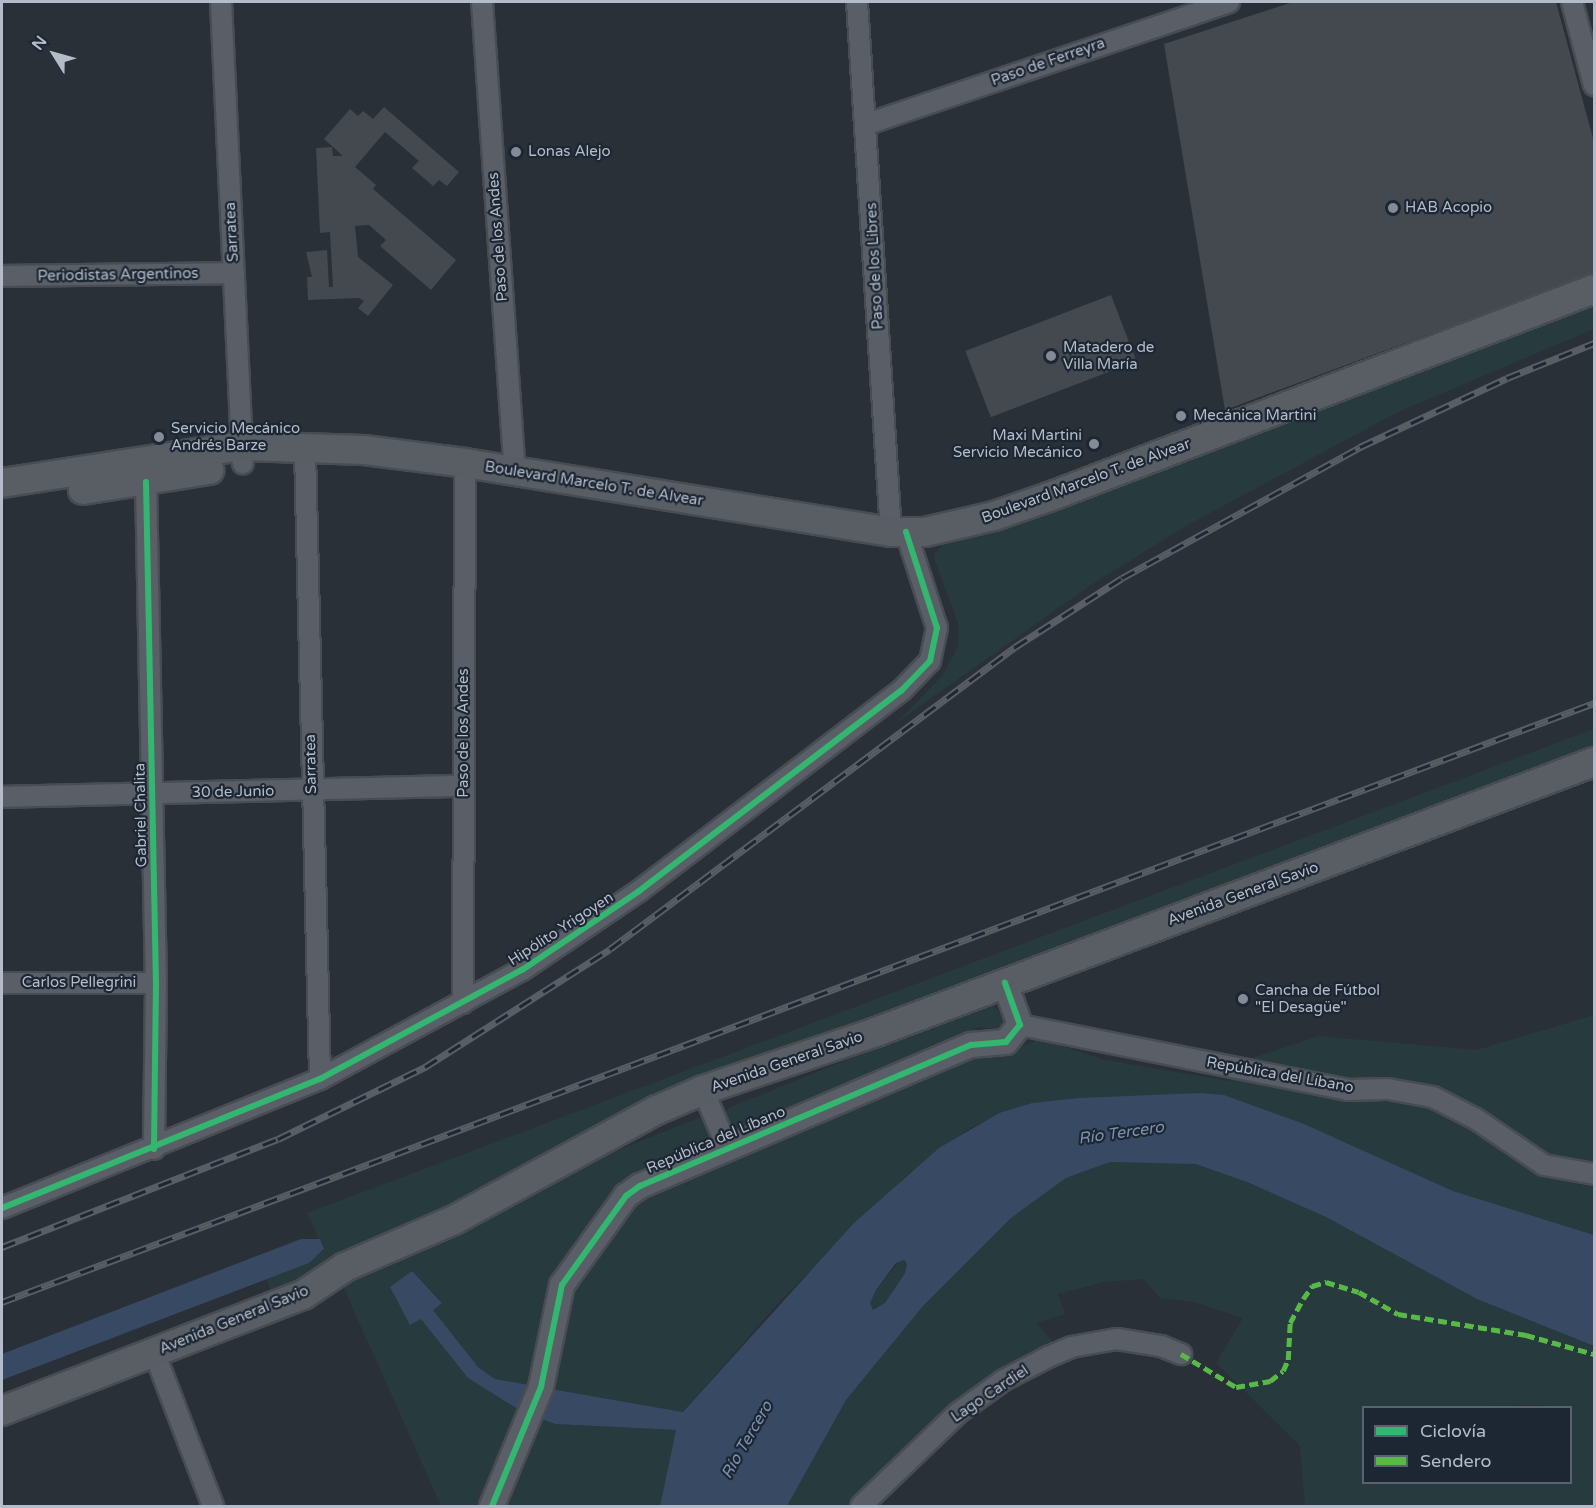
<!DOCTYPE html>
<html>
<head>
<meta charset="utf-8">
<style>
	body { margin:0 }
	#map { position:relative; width:1596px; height:1508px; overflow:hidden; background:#2a3038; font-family:"Varela Round",sans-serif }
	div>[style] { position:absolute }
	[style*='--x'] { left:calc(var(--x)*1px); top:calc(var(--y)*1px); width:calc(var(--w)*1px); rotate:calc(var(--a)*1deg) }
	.green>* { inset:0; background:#273a3e }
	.water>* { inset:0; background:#384963 }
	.building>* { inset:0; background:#444950; transform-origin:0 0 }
	.roads { filter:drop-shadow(2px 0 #484c53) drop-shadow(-2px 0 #484c53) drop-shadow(0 2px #484c53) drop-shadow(0 -2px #484c53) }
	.minor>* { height:20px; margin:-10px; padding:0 10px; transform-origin:10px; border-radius:10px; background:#5a5e66 }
	.tertiary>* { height:24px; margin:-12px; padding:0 12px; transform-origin:12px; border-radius:12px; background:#5a5e66 }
	.secondary>* { height:28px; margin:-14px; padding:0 14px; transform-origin:14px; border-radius:14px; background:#595d64 }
	.rail>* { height:7px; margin-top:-3.5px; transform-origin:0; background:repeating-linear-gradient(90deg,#1d2633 0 14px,#595d64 0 28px); box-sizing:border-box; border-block:2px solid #595d64 }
	.quiet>* { height:4.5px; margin-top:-2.25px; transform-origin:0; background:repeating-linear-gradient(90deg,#58b947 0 9px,transparent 0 13.5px) }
	.cycleway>* { height:6px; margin:-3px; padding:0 3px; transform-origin:3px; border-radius:3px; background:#33b770 }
	.dots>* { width:16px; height:16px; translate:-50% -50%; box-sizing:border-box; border:3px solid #1d2633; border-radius:50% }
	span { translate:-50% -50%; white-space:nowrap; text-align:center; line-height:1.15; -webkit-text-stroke:4.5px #1d2633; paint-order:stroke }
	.street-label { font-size:15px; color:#b4bcc9 }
	.poi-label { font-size:15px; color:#b4bcc9 }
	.left { translate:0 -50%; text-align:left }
	.right { translate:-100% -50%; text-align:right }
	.water-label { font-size:16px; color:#7c92b1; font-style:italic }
	.frame { position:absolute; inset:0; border:3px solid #b4bcc9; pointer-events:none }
	.legend { position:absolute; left:1362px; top:1406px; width:210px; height:78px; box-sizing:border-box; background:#1d2633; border:2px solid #59626f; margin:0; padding:8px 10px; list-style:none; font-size:18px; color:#b4bcc9 }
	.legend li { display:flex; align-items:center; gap:12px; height:30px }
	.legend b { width:30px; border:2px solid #59626f }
	.north { position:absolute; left:24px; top:24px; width:60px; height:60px; -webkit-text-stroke:4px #1d2633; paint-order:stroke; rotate:307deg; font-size:16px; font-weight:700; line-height:24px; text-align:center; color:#b4bcc9 }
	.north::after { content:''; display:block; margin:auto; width:21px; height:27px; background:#b4bcc9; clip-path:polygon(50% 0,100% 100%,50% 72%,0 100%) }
</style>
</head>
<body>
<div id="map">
	<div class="green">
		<i style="clip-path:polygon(1594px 298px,1594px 329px,1398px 412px,1184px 527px,1091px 585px,896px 723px,941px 677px,958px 647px,958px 623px,935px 561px,935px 553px,945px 542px)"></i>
		<i style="clip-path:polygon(1594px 729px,1594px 754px,1001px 971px,475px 1196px,271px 1294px,267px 1279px,308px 1263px,324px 1250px,307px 1213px)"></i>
		<i style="clip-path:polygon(992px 1006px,1004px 1015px,1004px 1022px,996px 1029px,979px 1027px,736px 1132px,729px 1128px,724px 1114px,729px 1108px,975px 1007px)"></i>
		<i style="clip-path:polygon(1594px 1015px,1594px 1166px,1543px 1155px,1451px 1095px,1234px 1064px,1318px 1036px,1477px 1050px)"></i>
		<i style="clip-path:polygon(1041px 1039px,1105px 1060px,1230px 1081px,1237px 1075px,1349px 1102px,1413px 1102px,1444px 1110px,1540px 1176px,1594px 1187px,1594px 1235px,1453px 1191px,1339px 1140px,1200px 1093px,1032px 1103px,999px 1113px,967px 1130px,905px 1177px,782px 1299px,683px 1412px,551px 1389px,572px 1290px,633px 1202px,979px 1055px,999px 1055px)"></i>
		<i style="clip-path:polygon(698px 1118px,706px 1118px,713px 1140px,634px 1176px,551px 1283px,529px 1385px,495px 1379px,478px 1367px,433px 1310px,442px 1302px,412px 1271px,390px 1287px,411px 1325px,421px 1318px,468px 1378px,521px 1411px,477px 1506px,441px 1506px,342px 1284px,543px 1180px)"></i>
		<i style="clip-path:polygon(evenodd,1110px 1162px,1196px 1163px,1247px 1182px,1326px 1217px,1477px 1299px,1594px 1346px,1594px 1506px,1305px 1506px,1300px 1446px,1216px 1363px,1243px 1318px,1195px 1302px,1160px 1298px,1144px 1279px,1104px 1282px,1058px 1294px,1065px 1314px,1036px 1323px,1054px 1343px,1000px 1372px,959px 1402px,913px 1441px,849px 1506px,787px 1506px,846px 1400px,923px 1306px,1011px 1218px,1066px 1178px,1110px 1162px,1539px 1405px,1570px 1408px,1570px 1482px,1364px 1482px,1364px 1408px,1539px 1405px)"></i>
		<i style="clip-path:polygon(901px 1260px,907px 1264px,905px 1273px,885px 1303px,873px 1310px,870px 1303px,876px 1290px)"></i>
		<i style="clip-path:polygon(542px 1419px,555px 1424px,676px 1430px,660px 1506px,502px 1506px)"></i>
	</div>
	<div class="water">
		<i style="clip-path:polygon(evenodd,1200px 1093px,1224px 1095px,1304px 1124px,1453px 1191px,1594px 1235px,1594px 1346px,1477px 1299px,1326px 1217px,1247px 1182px,1196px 1164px,1110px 1162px,1066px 1178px,1011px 1218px,923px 1306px,846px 1400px,787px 1506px,660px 1506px,676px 1430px,555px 1424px,542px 1419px,551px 1389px,683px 1412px,854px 1223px,939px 1148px,999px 1113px,1032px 1103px,1079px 1098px,1200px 1093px,904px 1260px,907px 1264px,905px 1273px,885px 1303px,873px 1310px,870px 1303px,876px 1290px,896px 1263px,904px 1260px)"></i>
		<i style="clip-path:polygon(301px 1239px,320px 1239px,324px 1249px,309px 1263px,2px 1380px,2px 1354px)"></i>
		<i style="clip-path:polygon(412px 1271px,442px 1303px,433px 1310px,478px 1367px,495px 1379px,529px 1385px,521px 1411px,468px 1378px,421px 1319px,410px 1325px,390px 1287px)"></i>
	</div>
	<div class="building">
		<i style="clip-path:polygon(1293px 2px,1556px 2px,1594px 142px,1594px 273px,1225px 410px,1164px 44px)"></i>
		<i style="clip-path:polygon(384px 107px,459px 172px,447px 186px,439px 180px,433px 186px,412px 168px,419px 161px,385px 132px,355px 167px,376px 185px,373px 189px,456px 260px,431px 290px,380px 246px,386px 240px,369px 225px,355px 226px,358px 257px,393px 285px,368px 316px,358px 308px,364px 301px,359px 298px,308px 300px,307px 277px,312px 277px,306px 252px,327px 250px,329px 287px,333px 287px,330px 232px,320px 233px,316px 148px,332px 147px,333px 156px,343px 156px,324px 139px,350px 109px,358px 116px,363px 111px,373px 119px)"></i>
		<i style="left:1111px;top:295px;width:71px;height:156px;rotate:69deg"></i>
	</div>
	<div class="roads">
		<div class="minor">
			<i style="--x:221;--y:2;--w:462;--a:87.3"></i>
			<i style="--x:482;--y:2;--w:472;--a:86"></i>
			<i style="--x:857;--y:2;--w:531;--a:86.33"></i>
			<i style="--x:1572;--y:2;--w:86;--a:75.2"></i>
			<i style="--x:867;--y:124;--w:382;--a:-18.6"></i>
			<i style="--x:2;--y:276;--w:232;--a:-0.7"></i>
			<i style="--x:305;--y:450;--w:629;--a:88.63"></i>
			<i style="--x:146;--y:482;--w:501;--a:88.86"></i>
			<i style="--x:156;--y:983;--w:166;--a:90.7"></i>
			<i style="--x:2;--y:797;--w:462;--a:-1.4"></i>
			<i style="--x:2;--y:983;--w:154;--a:0"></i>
			<i style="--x:463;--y:1003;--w:540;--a:-89.79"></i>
			<i style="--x:1020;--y:1025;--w:333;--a:11.2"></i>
			<i style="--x:1347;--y:1090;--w:41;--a:-1.4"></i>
			<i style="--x:1388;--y:1089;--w:46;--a:10.1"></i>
			<i style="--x:1433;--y:1097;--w:48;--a:27.1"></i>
			<i style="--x:1476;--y:1119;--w:82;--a:34.1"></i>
			<i style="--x:1544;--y:1165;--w:51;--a:10.2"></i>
			<i style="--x:703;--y:1090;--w:64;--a:67"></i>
			<i style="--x:2;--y:1208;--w:343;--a:-22.1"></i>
			<i style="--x:320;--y:1079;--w:230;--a:-28.4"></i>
			<i style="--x:522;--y:970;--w:141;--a:-34"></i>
			<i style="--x:639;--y:891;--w:330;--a:-37.4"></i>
			<i style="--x:901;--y:691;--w:42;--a:-46"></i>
			<i style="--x:930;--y:661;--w:34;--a:-78"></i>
			<i style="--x:937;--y:628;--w:101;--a:-107.9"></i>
			<i style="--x:154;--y:1352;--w:165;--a:69"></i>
			<i style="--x:861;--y:1506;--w:134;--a:-43.8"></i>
			<i style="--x:958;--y:1413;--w:57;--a:-35.7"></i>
			<i style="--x:1004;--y:1380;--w:50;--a:-27.6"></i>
			<i style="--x:1048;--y:1357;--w:25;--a:-23"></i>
			<i style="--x:1071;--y:1347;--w:47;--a:-9.9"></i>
			<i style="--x:1117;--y:1339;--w:45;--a:9"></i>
			<i style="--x:1161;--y:1346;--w:22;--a:22"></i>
		</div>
		<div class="tertiary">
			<i style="--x:492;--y:1506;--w:129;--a:-67.6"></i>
			<i style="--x:541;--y:1387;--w:104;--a:-78.4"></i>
			<i style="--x:562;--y:1285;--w:110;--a:-54.3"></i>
			<i style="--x:626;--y:1196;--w:17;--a:-36"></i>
			<i style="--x:640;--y:1186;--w:360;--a:-23.1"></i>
			<i style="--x:971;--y:1045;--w:35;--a:-5"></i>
			<i style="--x:1006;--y:1042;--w:22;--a:-51"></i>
			<i style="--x:1020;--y:1025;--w:45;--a:-109.7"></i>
		</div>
		<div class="secondary">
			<i style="--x:2;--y:483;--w:243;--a:-8.8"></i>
			<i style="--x:242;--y:446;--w:122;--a:1.9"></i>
			<i style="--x:364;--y:450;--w:102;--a:7.3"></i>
			<i style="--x:465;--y:463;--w:432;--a:9.2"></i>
			<i style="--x:891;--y:532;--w:34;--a:0"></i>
			<i style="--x:925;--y:532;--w:71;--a:-13.1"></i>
			<i style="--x:994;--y:516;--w:58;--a:-19.1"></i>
			<i style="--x:1049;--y:497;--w:583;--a:-20.89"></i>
			<i style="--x:83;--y:490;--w:128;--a:-9"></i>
			<i style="--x:2;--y:1411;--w:323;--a:-21.1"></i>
			<i style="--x:303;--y:1295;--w:50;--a:-33.7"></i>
			<i style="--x:345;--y:1267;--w:119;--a:-23.3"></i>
			<i style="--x:454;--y:1220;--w:231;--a:-28.5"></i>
			<i style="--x:657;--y:1110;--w:50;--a:-23.5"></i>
			<i style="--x:703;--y:1090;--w:182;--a:-18.5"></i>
			<i style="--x:876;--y:1032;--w:767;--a:-20.61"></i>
		</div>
	</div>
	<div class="rail">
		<i style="--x:2;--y:1247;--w:296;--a:-21.4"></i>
		<i style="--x:278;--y:1139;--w:164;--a:-26.1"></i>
		<i style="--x:425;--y:1067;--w:219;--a:-32.5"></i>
		<i style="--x:610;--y:949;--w:505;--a:-36.71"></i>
		<i style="--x:1015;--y:647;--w:127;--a:-32.8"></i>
		<i style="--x:1122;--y:578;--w:272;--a:-28.8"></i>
		<i style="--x:1360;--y:447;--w:162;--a:-25.1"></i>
		<i style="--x:1507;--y:378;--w:94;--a:-21.9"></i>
		<i style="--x:2;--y:1302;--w:1701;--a:-20.62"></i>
	</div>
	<div class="quiet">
		<i style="--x:1181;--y:1354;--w:64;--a:31"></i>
		<i style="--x:1236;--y:1387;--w:35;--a:-10"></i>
		<i style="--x:1270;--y:1381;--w:16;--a:-38"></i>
		<i style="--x:1283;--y:1371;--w:12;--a:-66"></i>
		<i style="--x:1288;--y:1360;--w:37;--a:-87"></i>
		<i style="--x:1290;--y:1323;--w:27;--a:-62"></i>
		<i style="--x:1303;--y:1299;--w:16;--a:-55"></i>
		<i style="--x:1312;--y:1286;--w:15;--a:-16"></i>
		<i style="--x:1326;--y:1282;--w:34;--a:17"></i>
		<i style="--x:1359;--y:1292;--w:45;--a:29.4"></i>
		<i style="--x:1398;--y:1314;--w:130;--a:9.3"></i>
		<i style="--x:1526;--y:1335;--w:71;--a:15.6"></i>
	</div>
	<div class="cycleway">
		<i style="--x:146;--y:482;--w:501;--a:88.86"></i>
		<i style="--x:156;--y:983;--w:166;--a:90.7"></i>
		<i style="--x:2;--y:1208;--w:343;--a:-22.1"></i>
		<i style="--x:320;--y:1079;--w:230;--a:-28.4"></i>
		<i style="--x:522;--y:970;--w:141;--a:-34"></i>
		<i style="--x:639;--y:891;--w:330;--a:-37.4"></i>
		<i style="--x:901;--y:691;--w:42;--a:-46"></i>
		<i style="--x:930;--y:661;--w:34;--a:-78"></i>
		<i style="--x:937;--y:628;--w:101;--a:-107.9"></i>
		<i style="--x:492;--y:1506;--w:129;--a:-67.6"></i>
		<i style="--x:541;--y:1387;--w:104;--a:-78.4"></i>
		<i style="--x:562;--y:1285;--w:110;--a:-54.3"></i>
		<i style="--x:626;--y:1196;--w:17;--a:-36"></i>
		<i style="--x:640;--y:1186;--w:360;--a:-23.1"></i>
		<i style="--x:971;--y:1045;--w:35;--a:-5"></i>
		<i style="--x:1006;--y:1042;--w:22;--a:-51"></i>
		<i style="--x:1020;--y:1025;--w:45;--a:-109.7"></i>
	</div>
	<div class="dots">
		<i style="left:516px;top:152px;background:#848b96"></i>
		<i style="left:1393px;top:208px;background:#848b96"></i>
		<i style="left:1051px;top:356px;background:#848b96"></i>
		<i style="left:1181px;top:416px;background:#848b96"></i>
		<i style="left:159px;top:437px;background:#848b96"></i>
		<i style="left:1094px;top:444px;background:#848b96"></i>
		<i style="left:1243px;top:999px;background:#848b96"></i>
	</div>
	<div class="street-label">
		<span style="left:1048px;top:62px;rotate:-19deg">Paso de Ferreyra</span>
		<span style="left:232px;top:232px;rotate:-93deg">Sarratea</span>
		<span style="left:498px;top:237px;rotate:-94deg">Paso de los Andes</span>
		<span style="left:875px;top:266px;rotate:-93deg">Paso de los Libres</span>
		<span style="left:118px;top:275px;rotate:-1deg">Periodistas Argentinos</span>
		<span style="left:1086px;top:481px;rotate:-20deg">Boulevard Marcelo T. de Alvear</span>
		<span style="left:594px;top:484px;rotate:9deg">Boulevard Marcelo T. de Alvear</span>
		<span style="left:464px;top:733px;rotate:-90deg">Paso de los Andes</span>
		<span style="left:311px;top:764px;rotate:-91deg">Sarratea</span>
		<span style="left:233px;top:792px;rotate:-1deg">30 de Junio</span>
		<span style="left:141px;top:815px;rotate:-91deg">Gabriel Chalita</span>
		<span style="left:1243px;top:894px;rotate:-20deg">Avenida General Savio</span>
		<span style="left:561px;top:929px;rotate:-33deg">Hipólito Yrigoyen</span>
		<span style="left:79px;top:983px">Carlos Pellegrini</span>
		<span style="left:787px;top:1062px;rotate:-19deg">Avenida General Savio</span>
		<span style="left:1280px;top:1075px;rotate:10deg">República del Líbano</span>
		<span style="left:716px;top:1140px;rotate:-23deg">República del Líbano</span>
		<span style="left:234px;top:1320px;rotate:-22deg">Avenida General Savio</span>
		<span style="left:990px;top:1394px;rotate:-34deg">Lago Cardiel</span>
	</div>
	<div class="poi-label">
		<span class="left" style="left:528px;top:152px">Lonas Alejo</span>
		<span class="left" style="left:1405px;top:208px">HAB Acopio</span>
		<span class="left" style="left:1063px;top:356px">Matadero de<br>Villa María</span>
		<span class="left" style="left:1193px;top:416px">Mecánica Martini</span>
		<span class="left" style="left:171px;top:437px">Servicio Mecánico<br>Andrés Barze</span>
		<span class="right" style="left:1082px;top:444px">Maxi Martini<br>Servicio Mecánico</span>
		<span class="left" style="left:1255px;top:999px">Cancha de Fútbol<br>"El Desagüe"</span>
	</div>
	<div class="water-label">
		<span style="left:1121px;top:1133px;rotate:-8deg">Río Tercero</span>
		<span style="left:747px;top:1440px;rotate:-60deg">Río Tercero</span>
	</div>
	<div class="frame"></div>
	<ul class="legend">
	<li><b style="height:8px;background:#33b770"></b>Ciclovía</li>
	<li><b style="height:8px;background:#58b947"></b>Sendero</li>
	</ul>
	<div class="north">N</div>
</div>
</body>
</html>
